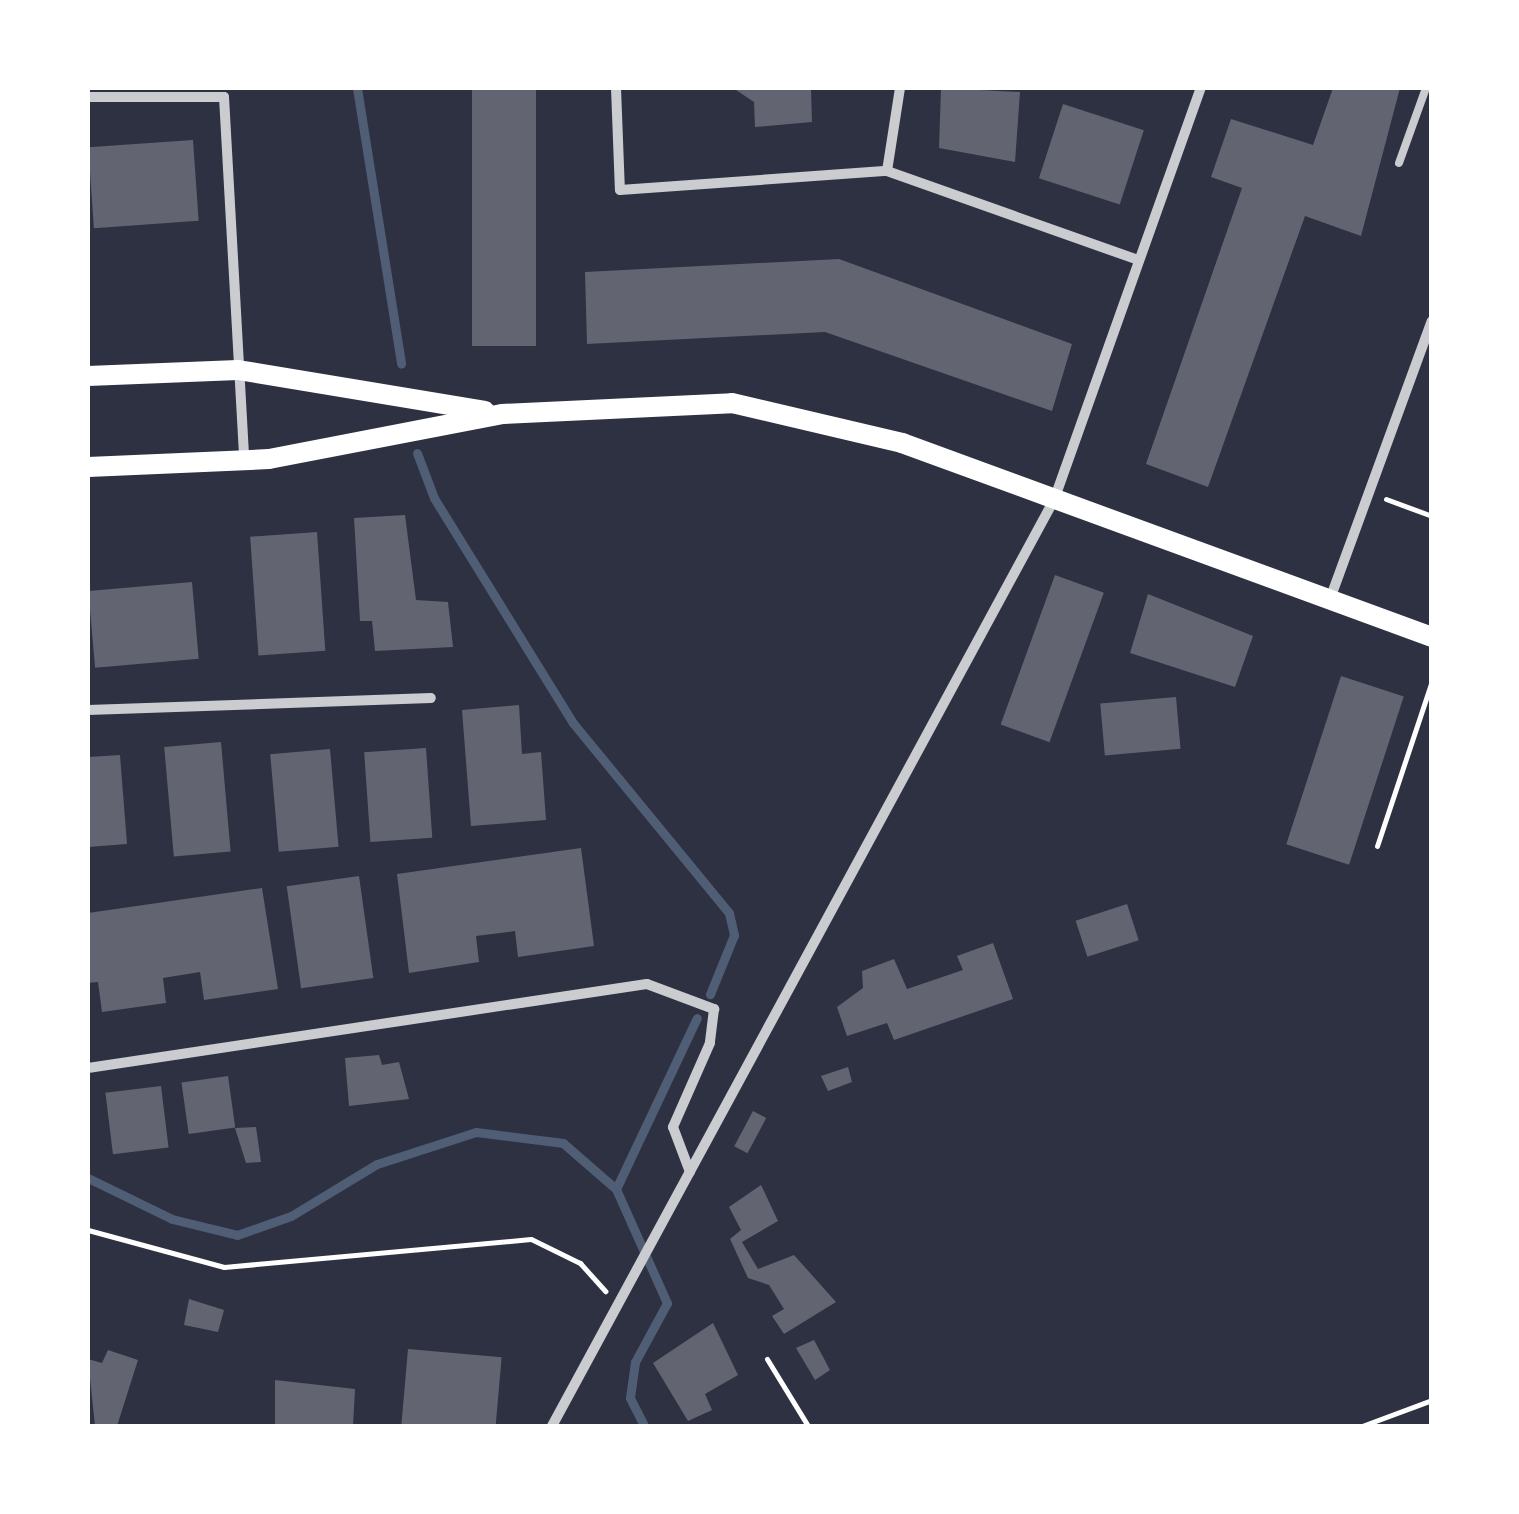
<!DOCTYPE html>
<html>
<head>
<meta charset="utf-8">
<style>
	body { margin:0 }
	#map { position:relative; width:1519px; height:1514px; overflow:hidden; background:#2d3142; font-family:Lora,serif }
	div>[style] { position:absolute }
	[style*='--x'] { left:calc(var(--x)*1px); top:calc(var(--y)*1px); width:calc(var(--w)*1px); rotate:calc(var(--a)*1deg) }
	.stream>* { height:9px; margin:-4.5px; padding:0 4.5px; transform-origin:4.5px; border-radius:4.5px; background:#4f5d75 }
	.building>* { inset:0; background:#626471; transform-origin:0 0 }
	.path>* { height:5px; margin:-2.5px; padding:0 2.5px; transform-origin:2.5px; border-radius:2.5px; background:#fff }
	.service>* { height:8px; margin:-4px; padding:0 4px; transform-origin:4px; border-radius:4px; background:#caccd0 }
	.minor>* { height:10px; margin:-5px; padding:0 5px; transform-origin:5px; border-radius:5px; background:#caccd0 }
	.secondary>* { height:20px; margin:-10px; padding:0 10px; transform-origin:10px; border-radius:10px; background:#fff }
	span { translate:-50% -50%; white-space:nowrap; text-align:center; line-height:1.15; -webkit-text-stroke:8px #fff; paint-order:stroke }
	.frame { position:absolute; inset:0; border:90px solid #fff; pointer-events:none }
</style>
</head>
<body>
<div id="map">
	<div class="stream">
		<i style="--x:357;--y:88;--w:279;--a:80.9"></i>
		<i style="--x:417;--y:453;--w:48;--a:69.3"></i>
		<i style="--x:434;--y:498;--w:264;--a:58.3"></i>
		<i style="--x:573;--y:723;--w:246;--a:50.6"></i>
		<i style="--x:729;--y:913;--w:23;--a:77"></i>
		<i style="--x:734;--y:935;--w:64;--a:112.1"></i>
		<i style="--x:88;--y:1178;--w:93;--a:26"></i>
		<i style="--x:172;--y:1219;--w:67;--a:13.8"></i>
		<i style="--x:237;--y:1235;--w:57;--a:-19.4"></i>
		<i style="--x:291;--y:1216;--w:100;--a:-31.2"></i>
		<i style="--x:377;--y:1164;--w:104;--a:-17.9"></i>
		<i style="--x:476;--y:1132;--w:88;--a:7.2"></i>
		<i style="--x:563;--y:1143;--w:70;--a:41"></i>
		<i style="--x:616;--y:1189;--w:125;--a:65.9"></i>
		<i style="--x:667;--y:1303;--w:67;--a:118.5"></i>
		<i style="--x:635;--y:1362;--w:36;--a:98"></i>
		<i style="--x:630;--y:1398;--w:31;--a:63"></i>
		<i style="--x:616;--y:1189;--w:189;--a:-64.7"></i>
	</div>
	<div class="building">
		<i style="left:472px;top:88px;width:64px;height:258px"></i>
		<i style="clip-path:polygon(733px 88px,811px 88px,812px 122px,755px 127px,754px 102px)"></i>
		<i style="clip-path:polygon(941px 88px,1020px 92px,1015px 162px,939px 148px)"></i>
		<i style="clip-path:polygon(1333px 88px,1400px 88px,1361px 236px,1305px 216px,1208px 487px,1146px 464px,1242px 188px,1211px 177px,1231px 119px,1313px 145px)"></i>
		<i style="left:1063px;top:104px;width:85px;height:78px;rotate:18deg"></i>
		<i style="left:193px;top:140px;width:81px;height:105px;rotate:86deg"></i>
		<i style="clip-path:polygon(839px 259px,1072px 344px,1052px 411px,825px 332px,587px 344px,585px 272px)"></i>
		<i style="clip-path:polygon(405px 515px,416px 600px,448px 602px,453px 647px,375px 651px,372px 621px,360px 621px,354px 518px)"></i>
		<i style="left:317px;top:532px;width:119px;height:67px;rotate:86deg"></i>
		<i style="left:1055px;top:575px;width:52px;height:159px;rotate:20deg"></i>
		<i style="left:192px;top:582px;width:77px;height:104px;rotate:85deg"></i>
		<i style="clip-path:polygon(1148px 594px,1253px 636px,1235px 687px,1130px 653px)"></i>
		<i style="left:1341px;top:676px;width:66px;height:177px;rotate:18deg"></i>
		<i style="left:1176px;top:697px;width:52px;height:76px;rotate:85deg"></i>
		<i style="clip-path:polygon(519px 705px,522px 754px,541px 752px,546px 820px,471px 826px,462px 710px)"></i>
		<i style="left:221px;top:742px;width:110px;height:57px;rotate:85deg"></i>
		<i style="left:426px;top:748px;width:90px;height:62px;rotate:86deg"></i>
		<i style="left:330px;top:749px;width:98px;height:60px;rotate:85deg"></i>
		<i style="clip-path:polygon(120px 755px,127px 844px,88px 847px,88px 757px)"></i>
		<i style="clip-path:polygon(581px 848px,594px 946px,518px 957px,515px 931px,476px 936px,479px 962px,409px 973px,397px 874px)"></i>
		<i style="left:359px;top:876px;width:103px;height:73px;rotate:82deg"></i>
		<i style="clip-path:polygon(262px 888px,278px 989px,204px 1000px,200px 972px,163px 978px,166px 1003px,102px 1012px,98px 982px,88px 983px,88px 913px)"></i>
		<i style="left:1127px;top:904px;width:38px;height:54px;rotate:72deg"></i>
		<i style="clip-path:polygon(993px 943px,1013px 999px,894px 1040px,887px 1023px,847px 1036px,837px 1007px,863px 988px,862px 971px,894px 959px,907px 989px,963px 970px,957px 956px)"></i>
		<i style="clip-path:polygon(379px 1055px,382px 1065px,399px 1062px,409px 1099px,349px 1106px,345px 1058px)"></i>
		<i style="clip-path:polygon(848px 1067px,852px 1082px,828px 1091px,821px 1076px)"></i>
		<i style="left:228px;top:1076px;width:52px;height:47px;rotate:82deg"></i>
		<i style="left:161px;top:1086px;width:62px;height:56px;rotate:83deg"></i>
		<i style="left:753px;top:1111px;width:15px;height:40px;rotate:28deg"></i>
		<i style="clip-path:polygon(256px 1127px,261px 1162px,246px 1163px,235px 1128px)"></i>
		<i style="clip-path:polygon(761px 1185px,778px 1221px,742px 1242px,758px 1269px,794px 1255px,836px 1302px,784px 1334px,772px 1316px,784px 1309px,769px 1285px,748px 1278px,730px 1239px,741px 1230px,729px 1207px)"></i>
		<i style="clip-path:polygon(189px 1299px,224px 1310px,218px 1332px,184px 1325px)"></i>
		<i style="clip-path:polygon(713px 1323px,738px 1375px,705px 1394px,712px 1410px,688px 1421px,653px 1363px)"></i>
		<i style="clip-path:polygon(814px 1340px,830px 1370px,815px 1380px,796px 1348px)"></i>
		<i style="left:408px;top:1349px;width:94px;height:77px;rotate:5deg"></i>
		<i style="clip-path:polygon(108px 1350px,138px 1360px,117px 1426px,95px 1426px,88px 1359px,102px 1363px)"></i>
		<i style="clip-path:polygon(275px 1380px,355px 1389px,353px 1426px,275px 1426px)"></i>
	</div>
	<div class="path">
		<i style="--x:1386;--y:499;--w:49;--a:20.3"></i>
		<i style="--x:1377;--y:846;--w:174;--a:-71.6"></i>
		<i style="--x:88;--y:1230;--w:141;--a:15.2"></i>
		<i style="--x:224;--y:1267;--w:308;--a:-5.2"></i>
		<i style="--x:531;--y:1239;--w:55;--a:26.1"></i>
		<i style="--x:580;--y:1263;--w:38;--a:48"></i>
		<i style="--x:767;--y:1359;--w:79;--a:58.5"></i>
		<i style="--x:1362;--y:1426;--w:75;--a:-20.4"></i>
	</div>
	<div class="service">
		<i style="--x:1399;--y:163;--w:80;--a:-70.2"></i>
	</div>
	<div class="minor">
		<i style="--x:616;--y:88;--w:102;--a:87.8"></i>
		<i style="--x:620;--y:190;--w:268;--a:-4.1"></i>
		<i style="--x:887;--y:171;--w:267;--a:19.5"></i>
		<i style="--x:88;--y:97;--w:136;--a:0"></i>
		<i style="--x:224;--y:97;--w:363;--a:86.8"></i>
		<i style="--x:887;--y:171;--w:84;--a:-81.1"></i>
		<i style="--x:1330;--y:599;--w:296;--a:-69.9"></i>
		<i style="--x:88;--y:710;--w:343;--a:-2"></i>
		<i style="--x:88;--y:1068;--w:565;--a:-8.55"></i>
		<i style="--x:647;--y:984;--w:72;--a:20.5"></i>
		<i style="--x:714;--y:1009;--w:34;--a:97"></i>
		<i style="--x:710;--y:1043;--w:92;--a:113.8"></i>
		<i style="--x:673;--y:1127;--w:48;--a:69.3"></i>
		<i style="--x:552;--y:1426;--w:1053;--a:-61.54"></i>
		<i style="--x:1054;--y:500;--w:437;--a:-70.4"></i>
	</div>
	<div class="secondary">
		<i style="--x:88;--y:376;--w:150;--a:-2.3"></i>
		<i style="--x:238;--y:370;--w:250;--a:9.4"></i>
		<i style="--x:88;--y:467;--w:181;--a:-2.5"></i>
		<i style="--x:269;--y:459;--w:237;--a:-10.9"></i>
		<i style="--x:502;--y:414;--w:230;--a:-2.7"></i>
		<i style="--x:732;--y:403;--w:175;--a:13.2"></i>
		<i style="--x:902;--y:443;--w:564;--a:20.1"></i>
	</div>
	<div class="frame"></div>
</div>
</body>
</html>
